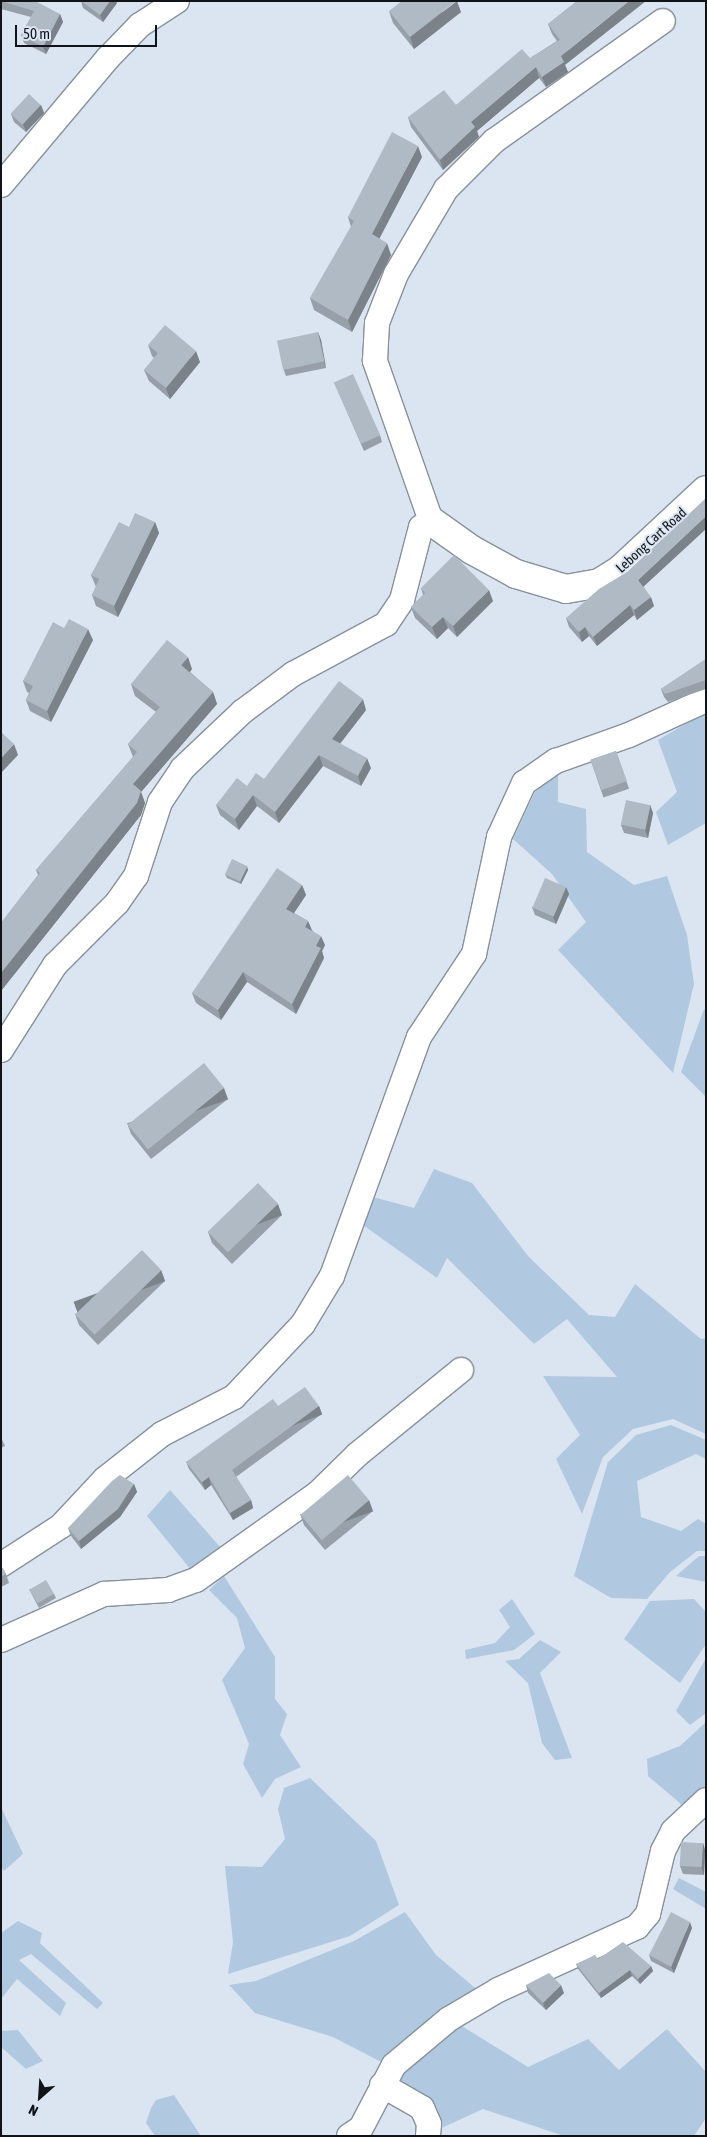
<!DOCTYPE html>
<html>
<head>
<meta charset="utf-8">
<style>
	body { margin:0 }
	#map { position:relative; width:707px; height:2137px; overflow:hidden; background:#dbe5f1; font-family:"Asap Condensed",sans-serif }
	div>[style] { position:absolute }
	[style*='--x'] { left:calc(var(--x)*1px); top:calc(var(--y)*1px); width:calc(var(--w)*1px); rotate:calc(var(--a)*1deg) }
	.green>* { inset:0; background:#b1c8e1 }
	.roads { filter:drop-shadow(1px 0 #87919c) drop-shadow(-1px 0 #87919c) drop-shadow(0 1px #87919c) drop-shadow(0 -1px #87919c) }
	.minor>* { height:24px; margin:-12px; padding:0 12px; transform-origin:12px; border-radius:12px; background:#fff }
	.highway>* { height:28px; margin:-14px; padding:0 14px; transform-origin:14px; border-radius:14px; background:#fff }
	.wall>* { inset:0; background:#97a0a9; transform-origin:0 0 }
	.shaded-wall>* { inset:0; background:#7b828a; transform-origin:0 0 }
	.building>* { inset:0; background:#b0bac5; transform-origin:0 0 }
	span { translate:-50% -50%; white-space:nowrap; text-align:center; line-height:1.15; -webkit-text-stroke:4px #dbe5f1; paint-order:stroke }
	.street-label { font-size:14px; color:#101418 }
	.frame { position:absolute; inset:0; border:2px solid #101418; pointer-events:none }
	.north { position:absolute; left:15px; top:2072px; width:50px; height:50px; -webkit-text-stroke:4px #dbe5f1; paint-order:stroke; rotate:206deg; font-size:14px; font-weight:700; line-height:20px; text-align:center; color:#101418 }
	.north::after { content:''; display:block; margin:auto; width:18px; height:22px; background:#101418; clip-path:polygon(50% 0,100% 100%,50% 72%,0 100%) }
	.scale { position:absolute; left:15px; top:25px; width:142px; height:22px; box-sizing:border-box; border:2px solid #101418; border-top:0; padding-left:6px; font-size:15px; line-height:18px; white-space:nowrap; color:#101418; -webkit-text-stroke:4px #dbe5f1; paint-order:stroke }
</style>
</head>
<body>
<div id="map">
	<div class="green">
		<i style="clip-path:polygon(706px 712px,706px 823px,668px 845px,656px 812px,677px 792px,658px 740px)"></i>
		<i style="clip-path:polygon(558px 773px,558px 802px,586px 809px,587px 852px,634px 885px,667px 876px,687px 935px,694px 984px,673px 1073px,558px 950px,586px 922px,552px 874px,513px 839px,535px 792px)"></i>
		<i style="clip-path:polygon(704px 1009px,706px 1011px,706px 1097px,681px 1072px)"></i>
		<i style="clip-path:polygon(434px 1169px,472px 1183px,528px 1256px,589px 1315px,615px 1317px,635px 1284px,701px 1339px,706px 1338px,706px 1434px,673px 1419px,633px 1429px,603px 1457px,582px 1514px,556px 1459px,580px 1435px,543px 1376px,617px 1377px,567px 1319px,534px 1344px,447px 1258px,437px 1278px,363px 1225px,369px 1196px,414px 1208px)"></i>
		<i style="clip-path:polygon(671px 1425px,706px 1440px,706px 1459px,696px 1454px,637px 1481px,641px 1517px,681px 1531px,698px 1519px,706px 1524px,706px 1551px,697px 1551px,670px 1572px,647px 1599px,611px 1598px,574px 1576px,608px 1462px,636px 1435px)"></i>
		<i style="clip-path:polygon(170px 1490px,221px 1548px,191px 1570px,147px 1516px)"></i>
		<i style="clip-path:polygon(699px 1556px,706px 1556px,706px 1582px,676px 1576px)"></i>
		<i style="clip-path:polygon(224px 1576px,275px 1657px,275px 1699px,287px 1714px,280px 1735px,301px 1767px,275px 1779px,262px 1798px,243px 1764px,249px 1744px,222px 1680px,245px 1648px,237px 1618px,209px 1590px)"></i>
		<i style="clip-path:polygon(512px 1599px,535px 1634px,514px 1650px,466px 1659px,465px 1650px,495px 1643px,510px 1627px,499px 1610px)"></i>
		<i style="clip-path:polygon(694px 1599px,706px 1612px,706px 1644px,680px 1683px,624px 1639px,650px 1601px)"></i>
		<i style="clip-path:polygon(540px 1640px,561px 1652px,540px 1673px,572px 1758px,555px 1760px,542px 1743px,528px 1683px,505px 1661px,519px 1659px)"></i>
		<i style="clip-path:polygon(706px 1658px,706px 1713px,690px 1725px,676px 1711px)"></i>
		<i style="clip-path:polygon(706px 1722px,706px 1796px,688px 1810px,648px 1776px,647px 1759px,680px 1746px)"></i>
		<i style="clip-path:polygon(310px 1778px,376px 1841px,399px 1905px,350px 1936px,228px 1974px,233px 1942px,225px 1866px,262px 1867px,285px 1839px,278px 1809px,284px 1788px)"></i>
		<i style="clip-path:polygon(1px 1807px,23px 1854px,4px 1871px,1px 1866px)"></i>
		<i style="clip-path:polygon(679px 1878px,706px 1892px,706px 1909px,673px 1889px)"></i>
		<i style="clip-path:polygon(405px 1912px,436px 1955px,480px 1992px,387px 2065px,333px 2037px,255px 2013px,229px 1985px,256px 1981px,354px 1941px)"></i>
		<i style="clip-path:polygon(18px 1921px,42px 1933px,40px 1943px,103px 2003px,97px 2009px,31px 1954px,19px 1960px,66px 2003px,60px 2016px,17px 1979px,1px 1999px,1px 1933px)"></i>
		<i style="clip-path:polygon(457px 2023px,528px 2067px,588px 2039px,619px 2070px,667px 2029px,706px 2072px,706px 2118px,694px 2136px,564px 2136px,483px 2109px,435px 2131px,394px 2080px)"></i>
		<i style="clip-path:polygon(18px 2030px,43px 2061px,26px 2069px,1px 2047px,1px 2031px)"></i>
		<i style="clip-path:polygon(174px 2095px,201px 2136px,155px 2136px,146px 2123px,151px 2108px,156px 2100px)"></i>
	</div>
	<div class="roads">
		<div class="minor">
			<i style="--x:1;--y:185;--w:166;--a:-49.9"></i>
			<i style="--x:108;--y:58;--w:46;--a:-45.9"></i>
			<i style="--x:140;--y:25;--w:44;--a:-33"></i>
			<i style="--x:1;--y:1050;--w:101;--a:-57.6"></i>
			<i style="--x:55;--y:965;--w:88;--a:-45"></i>
			<i style="--x:117;--y:903;--w:33;--a:-55"></i>
			<i style="--x:136;--y:876;--w:78;--a:-72"></i>
			<i style="--x:160;--y:802;--w:40;--a:-56"></i>
			<i style="--x:182;--y:769;--w:83;--a:-43.5"></i>
			<i style="--x:242;--y:712;--w:64;--a:-36.7"></i>
			<i style="--x:293;--y:674;--w:106;--a:-28.3"></i>
			<i style="--x:386;--y:624;--w:29;--a:-56"></i>
			<i style="--x:402;--y:600;--w:75;--a:-75.4"></i>
			<i style="--x:421;--y:527;--w:12;--a:-31"></i>
			<i style="--x:431;--y:521;--w:170;--a:-109.3"></i>
			<i style="--x:375;--y:361;--w:38;--a:-87"></i>
			<i style="--x:377;--y:323;--w:53;--a:-68.8"></i>
			<i style="--x:396;--y:274;--w:99;--a:-59.5"></i>
			<i style="--x:446;--y:189;--w:68;--a:-45"></i>
			<i style="--x:494;--y:141;--w:207;--a:-35.4"></i>
			<i style="--x:1;--y:1565;--w:72;--a:-33"></i>
			<i style="--x:61;--y:1526;--w:64;--a:-46.9"></i>
			<i style="--x:105;--y:1479;--w:73;--a:-38.3"></i>
			<i style="--x:162;--y:1434;--w:81;--a:-27.2"></i>
			<i style="--x:234;--y:1397;--w:100;--a:-46.6"></i>
			<i style="--x:303;--y:1324;--w:56;--a:-58.9"></i>
			<i style="--x:332;--y:1276;--w:254;--a:-70"></i>
			<i style="--x:419;--y:1037;--w:100;--a:-56.5"></i>
			<i style="--x:474;--y:954;--w:120;--a:-77.9"></i>
			<i style="--x:499;--y:837;--w:60;--a:-65.2"></i>
			<i style="--x:524;--y:783;--w:39;--a:-35"></i>
			<i style="--x:556;--y:761;--w:77;--a:-19.6"></i>
			<i style="--x:629;--y:735;--w:85;--a:-24.4"></i>
			<i style="--x:1;--y:1640;--w:113;--a:-24.1"></i>
			<i style="--x:104;--y:1594;--w:64;--a:-3.6"></i>
			<i style="--x:168;--y:1590;--w:30;--a:-20"></i>
			<i style="--x:196;--y:1580;--w:150;--a:-35.5"></i>
			<i style="--x:318;--y:1493;--w:56;--a:-44.3"></i>
			<i style="--x:358;--y:1454;--w:133;--a:-39.2"></i>
			<i style="--x:382;--y:2085;--w:46;--a:29.9"></i>
			<i style="--x:422;--y:2108;--w:17;--a:66"></i>
			<i style="--x:429;--y:2124;--w:12;--a:95"></i>
			<i style="--x:349;--y:2136;--w:14;--a:-34"></i>
			<i style="--x:361;--y:2128;--w:71;--a:-62.4"></i>
			<i style="--x:394;--y:2065;--w:72;--a:-39.9"></i>
			<i style="--x:449;--y:2019;--w:57;--a:-30.6"></i>
			<i style="--x:498;--y:1990;--w:153;--a:-24.4"></i>
			<i style="--x:637;--y:1927;--w:17;--a:-50"></i>
			<i style="--x:648;--y:1914;--w:65;--a:-76.6"></i>
			<i style="--x:663;--y:1851;--w:22;--a:-63"></i>
			<i style="--x:673;--y:1831;--w:45;--a:-43.2"></i>
		</div>
		<div class="highway">
			<i style="--x:431;--y:521;--w:50;--a:35.3"></i>
			<i style="--x:472;--y:550;--w:50;--a:28.6"></i>
			<i style="--x:516;--y:574;--w:52;--a:16.7"></i>
			<i style="--x:566;--y:589;--w:34;--a:-10"></i>
			<i style="--x:599;--y:583;--w:25;--a:-32"></i>
			<i style="--x:620;--y:570;--w:117;--a:-42.9"></i>
		</div>
	</div>
	<div class="wall">
		<i style="clip-path:polygon(1px 1px,60px 14px,63px 22px,46px 54px,24px 43px,21px 35px,31px 17px,1px 9px)"></i>
		<i style="clip-path:polygon(81px 1px,116px 1px,117px 3px,103px 22px,83px 8px)"></i>
		<i style="clip-path:polygon(577px 1px,565px 65px,568px 72px,546px 87px,539px 78px,477px 131px,479px 137px,443px 170px,411px 127px,408px 117px,456px 105px,557px 41px,552px 34px,548px 24px)"></i>
		<i style="clip-path:polygon(389px 11px,461px 12px,414px 49px,393px 23px)"></i>
		<i style="clip-path:polygon(41px 105px,44px 113px,26px 132px,14px 122px,11px 114px)"></i>
		<i style="clip-path:polygon(422px 157px,379px 239px,391px 255px,352px 332px,314px 310px,310px 298px,351px 227px,348px 217px)"></i>
		<i style="clip-path:polygon(318px 332px,321px 340px,326px 368px,286px 376px,283px 368px)"></i>
		<i style="clip-path:polygon(148px 345px,200px 362px,170px 399px,149px 381px,144px 370px,154px 358px,152px 356px)"></i>
		<i style="clip-path:polygon(334px 382px,380px 435px,382px 442px,364px 451px)"></i>
		<i style="clip-path:polygon(155px 522px,159px 533px,118px 617px,96px 606px,92px 595px,96px 587px,91px 575px,129px 527px)"></i>
		<i style="clip-path:polygon(644px 587px,654px 606px,637px 620px,634px 615px,597px 646px,589px 636px,582px 642px,569px 627px,566px 618px)"></i>
		<i style="clip-path:polygon(421px 588px,493px 601px,457px 637px,448px 628px,437px 639px,415px 618px,411px 607px,423px 595px)"></i>
		<i style="clip-path:polygon(64px 628px,93px 640px,51px 722px,30px 711px,26px 700px,29px 693px,27px 692px,23px 681px)"></i>
		<i style="clip-path:polygon(706px 659px,706px 689px,668px 702px,664px 697px,661px 689px)"></i>
		<i style="clip-path:polygon(192px 669px,190px 672px,213px 692px,217px 704px,141px 792px,145px 803px,141px 815px,1px 991px,1px 923px,38px 875px,36px 870px,133px 757px,128px 744px,156px 712px,135px 696px,131px 684px)"></i>
		<i style="clip-path:polygon(366px 710px,340px 744px,371px 768px,361px 786px,323px 766px,279px 823px,257px 806px,239px 830px,220px 815px,216px 805px,247px 786px,264px 779px)"></i>
		<i style="left:616px;top:751px;width:40px;height:27px;rotate:71deg"></i>
		<i style="clip-path:polygon(650px 805px,653px 813px,648px 838px,624px 833px,621px 825px)"></i>
		<i style="clip-path:polygon(248px 870px,241px 884px,227px 878px,225px 874px)"></i>
		<i style="clip-path:polygon(302px 885px,306px 895px,294px 913px,308px 921px,312px 930px,325px 945px,322px 951px,324px 958px,296px 1014px,247px 982px,221px 1020px,196px 1003px,192px 993px)"></i>
		<i style="clip-path:polygon(566px 887px,569px 894px,556px 924px,535px 915px,532px 907px)"></i>
		<i style="clip-path:polygon(228px 1099px,151px 1159px,131px 1134px,127px 1123px)"></i>
		<i style="clip-path:polygon(282px 1215px,232px 1264px,212px 1243px,208px 1232px)"></i>
		<i style="clip-path:polygon(161px 1270px,165px 1281px,98px 1345px,79px 1325px,75px 1314px)"></i>
		<i style="clip-path:polygon(278px 1406px,319px 1406px,322px 1414px,236px 1477px,251px 1500px,253px 1508px,233px 1520px,211px 1485px,205px 1490px,189px 1469px,186px 1462px)"></i>
		<i style="clip-path:polygon(1px 1437px,5px 1446px,1px 1448px)"></i>
		<i style="clip-path:polygon(134px 1484px,137px 1492px,120px 1517px,81px 1549px,71px 1536px,68px 1528px)"></i>
		<i style="clip-path:polygon(373px 1511px,325px 1550px,304px 1525px,300px 1514px)"></i>
		<i style="clip-path:polygon(1px 1568px,6px 1574px,9px 1583px,1px 1587px)"></i>
		<i style="clip-path:polygon(29px 1589px,54px 1594px,56px 1598px,39px 1608px)"></i>
		<i style="clip-path:polygon(703px 1843px,705px 1850px,704px 1875px,683px 1874px,680px 1866px)"></i>
		<i style="clip-path:polygon(692px 1928px,674px 1973px,651px 1961px,649px 1955px)"></i>
		<i style="clip-path:polygon(598px 1959px,651px 1966px,653px 1971px,640px 1984px,632px 1976px,601px 1998px,578px 1969px,576px 1964px)"></i>
		<i style="clip-path:polygon(526px 1985px,564px 1993px,546px 2010px,528px 1993px)"></i>
	</div>
	<div class="shaded-wall">
		<i style="clip-path:polygon(110px 1px,116px 1px,117px 3px,103px 22px,100px 15px)"></i>
		<i style="clip-path:polygon(457px 1px,461px 12px,414px 49px,410px 37px)"></i>
		<i style="clip-path:polygon(629px 1px,646px 1px,565px 65px,568px 72px,546px 87px,542px 77px,561px 56px)"></i>
		<i style="clip-path:polygon(60px 14px,63px 22px,46px 54px,43px 47px)"></i>
		<i style="clip-path:polygon(536px 67px,539px 78px,477px 131px,479px 137px,443px 170px,440px 160px,471px 122px)"></i>
		<i style="clip-path:polygon(41px 105px,44px 113px,26px 132px,23px 124px)"></i>
		<i style="clip-path:polygon(418px 146px,422px 157px,376px 245px,372px 234px)"></i>
		<i style="clip-path:polygon(387px 243px,391px 255px,352px 332px,348px 320px)"></i>
		<i style="clip-path:polygon(318px 332px,321px 340px,326px 368px,324px 361px)"></i>
		<i style="clip-path:polygon(196px 351px,200px 362px,170px 399px,166px 388px)"></i>
		<i style="clip-path:polygon(706px 516px,706px 529px,641px 589px,638px 580px)"></i>
		<i style="clip-path:polygon(155px 522px,159px 533px,118px 617px,114px 606px)"></i>
		<i style="clip-path:polygon(489px 590px,493px 601px,457px 637px,453px 626px)"></i>
		<i style="clip-path:polygon(651px 597px,654px 606px,637px 620px,634px 610px)"></i>
		<i style="clip-path:polygon(630px 605px,634px 615px,597px 646px,593px 637px)"></i>
		<i style="clip-path:polygon(443px 617px,448px 628px,437px 639px,432px 627px)"></i>
		<i style="clip-path:polygon(585px 627px,589px 636px,582px 642px,579px 632px)"></i>
		<i style="clip-path:polygon(88px 629px,93px 640px,51px 722px,47px 711px)"></i>
		<i style="clip-path:polygon(188px 657px,192px 669px,186px 677px,181px 665px)"></i>
		<i style="clip-path:polygon(213px 692px,217px 704px,141px 792px,145px 803px,141px 815px,1px 991px,1px 973px,133px 784px)"></i>
		<i style="clip-path:polygon(363px 699px,366px 710px,335px 750px,332px 739px)"></i>
		<i style="clip-path:polygon(14px 744px,18px 755px,1px 773px,1px 758px)"></i>
		<i style="clip-path:polygon(319px 755px,323px 766px,279px 823px,275px 812px)"></i>
		<i style="clip-path:polygon(367px 758px,371px 768px,361px 786px,358px 776px)"></i>
		<i style="clip-path:polygon(253px 795px,257px 806px,239px 830px,235px 819px)"></i>
		<i style="clip-path:polygon(650px 805px,653px 813px,648px 838px,645px 830px)"></i>
		<i style="clip-path:polygon(247px 866px,248px 870px,241px 884px,240px 880px)"></i>
		<i style="clip-path:polygon(302px 885px,306px 895px,290px 919px,286px 909px)"></i>
		<i style="clip-path:polygon(566px 887px,569px 894px,556px 924px,553px 917px)"></i>
		<i style="clip-path:polygon(308px 921px,312px 931px,305px 927px)"></i>
		<i style="clip-path:polygon(321px 936px,325px 945px,322px 951px,324px 958px,296px 1014px,292px 1004px,316px 946px)"></i>
		<i style="clip-path:polygon(243px 972px,247px 982px,221px 1020px,218px 1010px)"></i>
		<i style="left:224px;top:1088px;width:12px;height:98px;rotate:70deg"></i>
		<i style="left:278px;top:1204px;width:12px;height:70px;rotate:70deg"></i>
		<i style="left:161px;top:1270px;width:12px;height:93px;rotate:70deg"></i>
		<i style="left:319px;top:1406px;width:9px;height:108px;rotate:69deg"></i>
		<i style="clip-path:polygon(209px 1477px,211px 1485px,205px 1490px,202px 1482px)"></i>
		<i style="clip-path:polygon(134px 1484px,137px 1492px,120px 1517px,81px 1549px,79px 1541px)"></i>
		<i style="clip-path:polygon(251px 1500px,253px 1508px,233px 1520px,230px 1513px)"></i>
		<i style="left:369px;top:1500px;width:12px;height:62px;rotate:70deg"></i>
		<i style="clip-path:polygon(703px 1843px,705px 1850px,704px 1875px,701px 1867px)"></i>
		<i style="clip-path:polygon(690px 1922px,692px 1928px,674px 1973px,671px 1967px)"></i>
		<i style="clip-path:polygon(651px 1966px,653px 1971px,640px 1984px,638px 1979px)"></i>
		<i style="clip-path:polygon(630px 1970px,632px 1976px,601px 1998px,599px 1993px)"></i>
		<i style="clip-path:polygon(561px 1985px,564px 1993px,546px 2010px,543px 2003px)"></i>
	</div>
	<div class="building">
		<i style="clip-path:polygon(1px 1px,35px 1px,60px 14px,43px 47px,21px 35px,34px 11px)"></i>
		<i style="clip-path:polygon(81px 1px,110px 1px,100px 15px)"></i>
		<i style="clip-path:polygon(402px 1px,456px 1px,410px 37px,389px 11px)"></i>
		<i style="clip-path:polygon(577px 1px,629px 1px,561px 56px,564px 62px,542px 77px,536px 67px,471px 122px,475px 127px,440px 160px,408px 117px,444px 90px,456px 105px,522px 49px,530px 58px,560px 40px,548px 24px)"></i>
		<i style="left:29px;top:94px;width:16px;height:27px;rotate:43deg"></i>
		<i style="clip-path:polygon(392px 132px,418px 146px,372px 234px,387px 243px,348px 320px,310px 298px,354px 221px,348px 217px)"></i>
		<i style="clip-path:polygon(165px 325px,196px 351px,166px 388px,144px 370px,158px 353px,148px 345px)"></i>
		<i style="left:318px;top:332px;width:30px;height:42px;rotate:78deg"></i>
		<i style="left:353px;top:374px;width:67px;height:21px;rotate:66deg"></i>
		<i style="clip-path:polygon(706px 498px,706px 516px,638px 580px,651px 597px,634px 610px,630px 605px,593px 637px,585px 627px,579px 632px,566px 618px,599px 589px,627px 572px)"></i>
		<i style="clip-path:polygon(135px 513px,155px 522px,114px 606px,92px 595px,99px 579px,91px 575px,119px 522px,129px 527px)"></i>
		<i style="clip-path:polygon(454px 555px,489px 590px,453px 626px,443px 617px,432px 627px,411px 607px,425px 593px,421px 588px)"></i>
		<i style="clip-path:polygon(69px 619px,88px 629px,47px 711px,26px 700px,33px 686px,23px 681px,53px 622px,64px 628px)"></i>
		<i style="clip-path:polygon(167px 640px,188px 657px,181px 665px,213px 692px,133px 784px,141px 791px,137px 803px,1px 973px,1px 923px,40px 873px,36px 870px,137px 752px,128px 744px,160px 707px,131px 684px)"></i>
		<i style="clip-path:polygon(706px 659px,706px 680px,665px 694px,661px 689px)"></i>
		<i style="clip-path:polygon(339px 681px,363px 699px,332px 739px,367px 758px,358px 776px,319px 755px,275px 812px,253px 795px,235px 819px,216px 805px,237px 778px,247px 786px,256px 773px,264px 779px)"></i>
		<i style="clip-path:polygon(1px 732px,14px 744px,1px 758px)"></i>
		<i style="left:616px;top:751px;width:32px;height:27px;rotate:70deg"></i>
		<i style="left:626px;top:800px;width:25px;height:25px;rotate:12deg"></i>
		<i style="left:232px;top:859px;width:17px;height:17px;rotate:25deg"></i>
		<i style="clip-path:polygon(277px 868px,302px 885px,286px 909px,308px 921px,305px 927px,321px 936px,316px 946px,321px 948px,292px 1004px,243px 972px,218px 1010px,192px 993px)"></i>
		<i style="left:545px;top:878px;width:23px;height:32px;rotate:23deg"></i>
		<i style="left:204px;top:1063px;width:32px;height:98px;rotate:51deg"></i>
		<i style="left:258px;top:1183px;width:29px;height:70px;rotate:46deg"></i>
		<i style="left:142px;top:1250px;width:28px;height:93px;rotate:46deg"></i>
		<i style="clip-path:polygon(305px 1387px,319px 1406px,232px 1470px,251px 1500px,230px 1513px,209px 1477px,202px 1482px,186px 1462px,273px 1399px,278px 1406px)"></i>
		<i style="clip-path:polygon(120px 1475px,134px 1484px,118px 1509px,79px 1541px,68px 1528px,112px 1481px)"></i>
		<i style="left:348px;top:1475px;width:33px;height:62px;rotate:50deg"></i>
		<i style="clip-path:polygon(1px 1568px,3px 1568px,6px 1574px,1px 1577px)"></i>
		<i style="left:46px;top:1580px;width:16px;height:19px;rotate:60deg"></i>
		<i style="left:681px;top:1842px;width:22px;height:24px;rotate:3deg"></i>
		<i style="clip-path:polygon(671px 1912px,690px 1922px,671px 1967px,649px 1955px)"></i>
		<i style="clip-path:polygon(623px 1942px,651px 1966px,638px 1979px,630px 1970px,599px 1993px,576px 1964px,595px 1955px,598px 1959px)"></i>
		<i style="clip-path:polygon(549px 1973px,561px 1985px,543px 2003px,526px 1985px)"></i>
	</div>
	<div class="street-label">
		<span style="left:651px;top:540px;rotate:-42deg">Lebong Cart Road</span>
	</div>
	<div class="frame"></div>
	<div class="north">N</div>
	<div class="scale">50 m</div>
</div>
</body>
</html>
